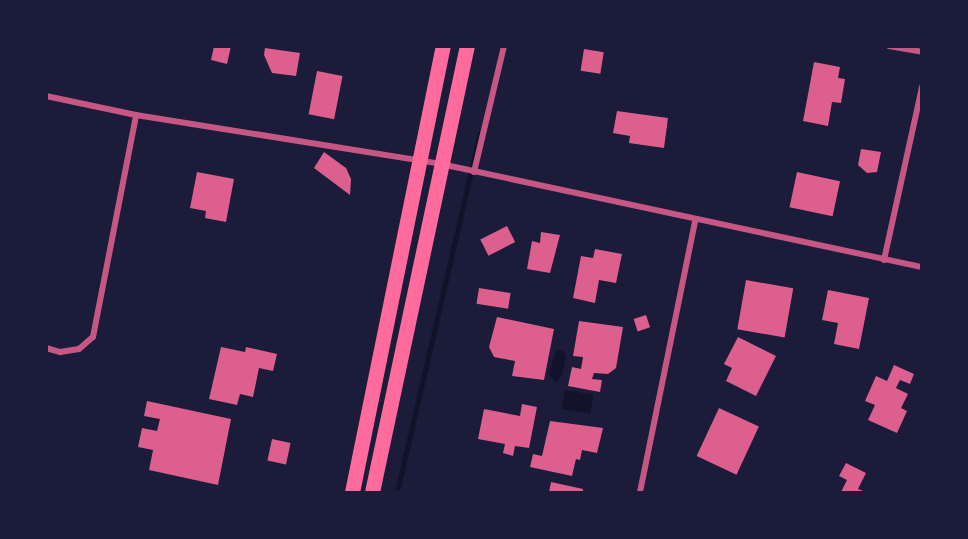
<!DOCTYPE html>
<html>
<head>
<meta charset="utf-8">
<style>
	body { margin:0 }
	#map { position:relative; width:968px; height:539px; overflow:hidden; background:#1b1b3a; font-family:"Varela Round",sans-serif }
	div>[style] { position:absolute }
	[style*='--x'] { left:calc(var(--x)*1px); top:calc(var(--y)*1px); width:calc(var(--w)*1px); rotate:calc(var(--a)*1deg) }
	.water>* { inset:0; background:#12122b; transform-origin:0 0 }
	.stream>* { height:4.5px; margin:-2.25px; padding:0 2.25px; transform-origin:2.25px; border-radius:2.25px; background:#12122b }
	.building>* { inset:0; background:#dd5f8e; transform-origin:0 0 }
	.minor>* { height:6px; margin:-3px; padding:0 3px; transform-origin:3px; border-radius:3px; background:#c65784 }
	.primary>* { height:15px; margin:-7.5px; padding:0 7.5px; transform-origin:7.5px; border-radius:7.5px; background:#ff6b9d }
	span { translate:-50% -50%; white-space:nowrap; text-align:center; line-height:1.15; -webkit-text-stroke:4.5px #1b1b3a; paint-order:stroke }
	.frame { position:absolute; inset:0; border:48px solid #1b1b3a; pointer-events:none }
</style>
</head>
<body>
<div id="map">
	<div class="water">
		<i style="clip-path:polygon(556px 350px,562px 350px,566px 356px,562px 375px,556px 382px,549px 374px)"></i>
		<i style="left:565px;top:390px;width:29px;height:19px;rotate:10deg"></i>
	</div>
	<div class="stream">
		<i style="--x:397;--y:492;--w:368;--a:-77"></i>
	</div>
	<div class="building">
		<i style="clip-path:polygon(214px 46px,231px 46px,227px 64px,211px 60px)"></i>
		<i style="clip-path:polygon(265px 48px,300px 53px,296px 76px,272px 73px,264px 55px)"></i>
		<i style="left:584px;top:49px;width:20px;height:22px;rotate:9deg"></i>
		<i style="clip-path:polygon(814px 62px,840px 67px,838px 78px,845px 79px,841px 103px,832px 102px,828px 126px,803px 121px)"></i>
		<i style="left:317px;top:71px;width:26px;height:44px;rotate:11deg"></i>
		<i style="clip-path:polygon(617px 111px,668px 118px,664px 148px,629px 143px,630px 136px,613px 133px)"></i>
		<i style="clip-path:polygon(861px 149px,881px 152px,877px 172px,867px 173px,858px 165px)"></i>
		<i style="clip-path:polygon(324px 152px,346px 168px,351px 179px,350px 195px,314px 168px)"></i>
		<i style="clip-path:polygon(197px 172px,234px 179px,226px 222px,205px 218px,206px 211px,190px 208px)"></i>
		<i style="left:797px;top:172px;width:44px;height:36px;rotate:12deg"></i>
		<i style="left:507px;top:226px;width:18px;height:30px;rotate:63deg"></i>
		<i style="clip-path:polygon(541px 232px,560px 235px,550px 273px,527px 269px,532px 241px,540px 243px)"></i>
		<i style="clip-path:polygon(595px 249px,622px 254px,616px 283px,599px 280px,595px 303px,573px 298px,581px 256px,593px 258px)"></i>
		<i style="left:746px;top:280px;width:48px;height:50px;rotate:10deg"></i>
		<i style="left:479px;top:288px;width:32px;height:16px;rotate:9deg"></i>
		<i style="clip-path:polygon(828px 290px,869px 298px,859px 349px,834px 344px,838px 323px,822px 320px)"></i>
		<i style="left:646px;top:315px;width:13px;height:13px;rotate:72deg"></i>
		<i style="clip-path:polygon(497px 317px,554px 329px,544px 380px,512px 376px,515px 361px,494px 357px,489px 347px)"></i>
		<i style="clip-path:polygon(579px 321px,623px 327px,616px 368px,608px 374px,594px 373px,592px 379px,602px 380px,600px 392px,568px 386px,572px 367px,581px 369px,583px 357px,573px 356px)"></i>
		<i style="clip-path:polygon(738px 337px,776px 356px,756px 396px,726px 381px,732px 368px,724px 364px)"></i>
		<i style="clip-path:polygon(221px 347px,245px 352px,246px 347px,277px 354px,273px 371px,259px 368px,253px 397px,240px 394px,237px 405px,209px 399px)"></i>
		<i style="clip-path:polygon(894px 365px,914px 374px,910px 384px,900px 380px,896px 388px,908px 394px,901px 408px,907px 411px,897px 433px,868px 420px,875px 405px,865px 401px,876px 376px,887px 381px)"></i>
		<i style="clip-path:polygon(147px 401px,231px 419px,218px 485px,149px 470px,153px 450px,138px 447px,142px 428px,157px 431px,160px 419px,144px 416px)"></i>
		<i style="clip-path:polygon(522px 404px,537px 407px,529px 448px,515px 446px,513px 456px,503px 453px,505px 444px,478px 439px,484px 409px,520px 416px)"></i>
		<i style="left:719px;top:408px;width:44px;height:53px;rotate:25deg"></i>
		<i style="clip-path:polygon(550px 421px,603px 428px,597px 453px,582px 450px,580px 460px,576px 459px,572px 476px,530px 467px,533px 454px,542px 456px)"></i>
		<i style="left:272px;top:439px;width:19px;height:22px;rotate:12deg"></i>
		<i style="clip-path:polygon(846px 463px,866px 473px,858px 489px,866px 492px,841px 492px,847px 480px,839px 476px)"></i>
		<i style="clip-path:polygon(551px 482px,583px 489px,583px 492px,549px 492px)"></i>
	</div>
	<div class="minor">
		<i style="--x:889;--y:46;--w:34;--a:10"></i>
		<i style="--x:46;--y:96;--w:92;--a:11.9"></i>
		<i style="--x:136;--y:115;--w:309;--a:9.1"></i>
		<i style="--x:441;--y:164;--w:492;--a:12.1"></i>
		<i style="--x:474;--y:172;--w:130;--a:-76.6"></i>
		<i style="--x:884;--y:260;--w:177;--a:-77.6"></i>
		<i style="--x:46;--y:348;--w:15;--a:16"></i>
		<i style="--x:60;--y:352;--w:19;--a:-9"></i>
		<i style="--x:79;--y:349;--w:18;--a:-41"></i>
		<i style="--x:93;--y:337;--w:226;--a:-79"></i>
		<i style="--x:640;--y:492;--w:277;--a:-78.5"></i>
	</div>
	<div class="primary">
		<i style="--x:352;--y:492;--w:455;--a:-78.5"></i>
		<i style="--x:372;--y:492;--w:456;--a:-78"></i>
	</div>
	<div class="frame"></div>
</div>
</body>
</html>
